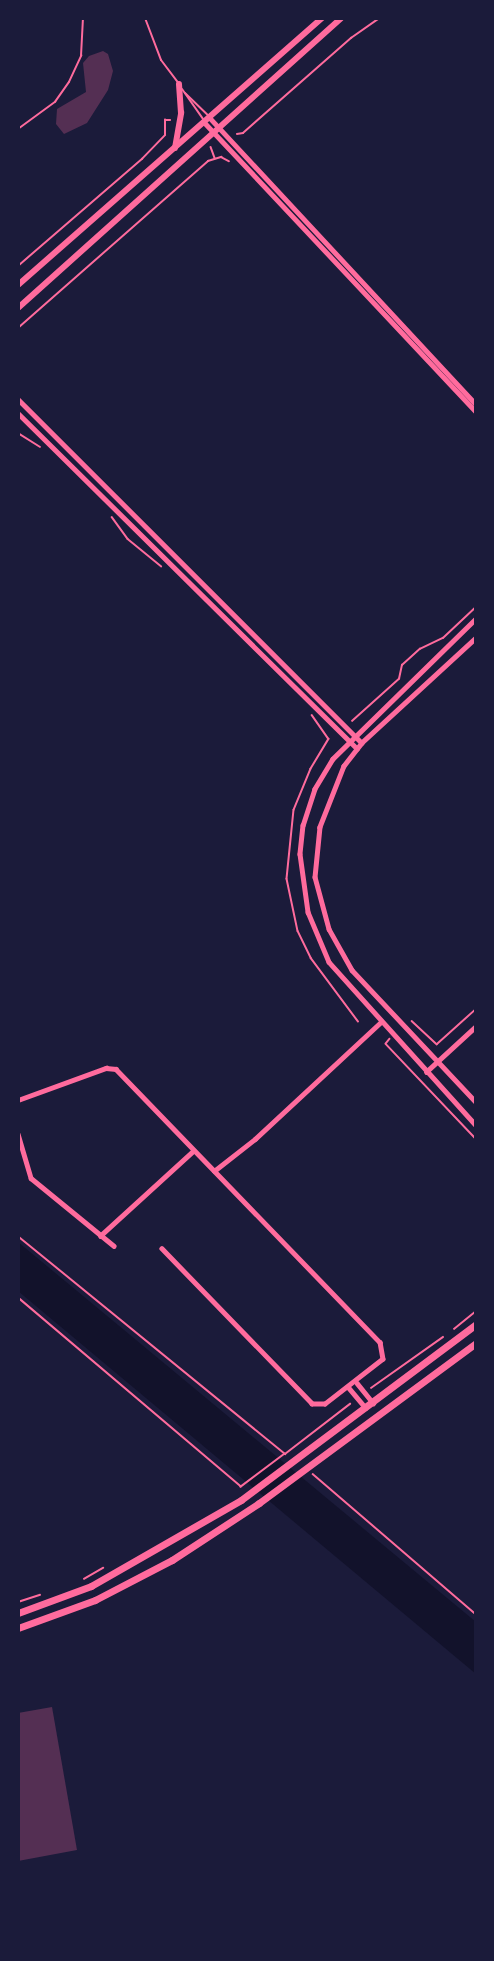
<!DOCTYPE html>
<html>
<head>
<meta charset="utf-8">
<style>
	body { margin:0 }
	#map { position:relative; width:494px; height:1961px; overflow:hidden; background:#1b1b3a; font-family:"Space Grotesk",sans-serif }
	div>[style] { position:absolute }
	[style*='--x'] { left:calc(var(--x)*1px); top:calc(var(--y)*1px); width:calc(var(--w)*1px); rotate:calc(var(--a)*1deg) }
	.water>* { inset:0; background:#12122b }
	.building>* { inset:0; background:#542f53 }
	.path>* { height:1.5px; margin:-0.75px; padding:0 0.75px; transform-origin:0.75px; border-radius:0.75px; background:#ff6b9d }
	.service>* { height:2px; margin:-1px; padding:0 1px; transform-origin:1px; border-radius:1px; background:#ff6b9d }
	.minor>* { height:4.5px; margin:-2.25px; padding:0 2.25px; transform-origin:2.25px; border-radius:2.25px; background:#ff6b9d }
	.tertiary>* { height:6px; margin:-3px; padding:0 3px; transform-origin:3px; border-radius:3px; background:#ff6b9d }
	.secondary>* { height:7px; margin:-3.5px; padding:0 3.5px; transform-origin:3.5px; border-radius:3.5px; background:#ff6b9d }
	span { translate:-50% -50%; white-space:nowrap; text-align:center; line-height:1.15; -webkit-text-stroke:5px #1b1b3a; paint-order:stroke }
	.frame { position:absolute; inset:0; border:20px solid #1b1b3a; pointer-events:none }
</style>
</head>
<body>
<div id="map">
	<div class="water">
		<i style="clip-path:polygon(18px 1242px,476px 1622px,476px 1674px,18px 1291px)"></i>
	</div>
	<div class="building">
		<i style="clip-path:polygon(103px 51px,108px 54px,113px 71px,108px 90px,87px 123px,64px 134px,56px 124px,57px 109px,86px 92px,83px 63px,89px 56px)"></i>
		<i style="clip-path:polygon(52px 1707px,77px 1850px,18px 1861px,18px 1713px)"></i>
	</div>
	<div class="path">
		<i style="--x:18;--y:129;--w:46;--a:-36.1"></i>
		<i style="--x:55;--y:102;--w:24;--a:-55"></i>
		<i style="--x:69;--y:82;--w:29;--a:-65"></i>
		<i style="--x:81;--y:56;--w:38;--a:-87"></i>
		<i style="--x:237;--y:134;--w:6;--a:-9"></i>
		<i style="--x:243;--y:133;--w:144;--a:-41.3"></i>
		<i style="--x:351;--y:38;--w:35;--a:-35"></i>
		<i style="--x:211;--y:147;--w:12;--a:70"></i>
		<i style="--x:18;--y:266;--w:164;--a:-40.8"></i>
		<i style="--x:142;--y:159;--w:33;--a:-46"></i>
		<i style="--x:165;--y:135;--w:15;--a:-90"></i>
		<i style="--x:165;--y:120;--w:5;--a:0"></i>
		<i style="--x:18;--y:328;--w:253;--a:-41.3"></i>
		<i style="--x:208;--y:161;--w:14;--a:-17"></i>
		<i style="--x:221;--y:157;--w:9;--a:27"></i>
		<i style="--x:18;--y:433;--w:26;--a:32"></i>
		<i style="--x:112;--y:517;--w:27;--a:54"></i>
		<i style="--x:128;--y:539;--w:43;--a:39.3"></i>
		<i style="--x:312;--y:715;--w:29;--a:55"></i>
		<i style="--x:329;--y:739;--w:35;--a:121"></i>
		<i style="--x:311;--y:769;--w:44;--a:112.5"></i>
		<i style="--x:294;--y:810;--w:69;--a:95.8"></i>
		<i style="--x:287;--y:879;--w:53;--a:78.1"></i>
		<i style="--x:298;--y:931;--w:30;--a:64"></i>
		<i style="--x:311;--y:958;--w:79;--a:53.3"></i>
		<i style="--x:352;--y:721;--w:63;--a:-41.8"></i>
		<i style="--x:399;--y:679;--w:14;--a:-78"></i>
		<i style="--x:402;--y:665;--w:24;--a:-42"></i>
		<i style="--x:420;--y:649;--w:25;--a:-26"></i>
		<i style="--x:443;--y:638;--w:45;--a:-43.2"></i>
		<i style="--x:412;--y:1021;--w:34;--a:43"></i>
		<i style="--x:437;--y:1044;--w:52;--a:-41.9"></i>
		<i style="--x:390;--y:1039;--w:6;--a:129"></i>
		<i style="--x:386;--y:1044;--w:131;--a:46.5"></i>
		<i style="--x:18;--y:1236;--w:345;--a:39.2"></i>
		<i style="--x:285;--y:1454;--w:55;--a:143.1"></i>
		<i style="--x:241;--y:1487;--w:292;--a:-139.7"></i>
		<i style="--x:454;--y:1329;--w:28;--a:-39"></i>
		<i style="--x:371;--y:1388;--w:88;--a:-35.3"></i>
		<i style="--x:285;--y:1454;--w:82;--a:-37.6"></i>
		<i style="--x:313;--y:1474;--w:215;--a:40.7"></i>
		<i style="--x:84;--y:1579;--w:22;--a:-30"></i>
		<i style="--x:18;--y:1602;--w:23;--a:-18"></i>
	</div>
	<div class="service">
		<i style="--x:145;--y:18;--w:45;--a:69.1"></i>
		<i style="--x:161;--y:60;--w:30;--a:53"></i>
		<i style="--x:182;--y:89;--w:39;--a:55"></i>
		<i style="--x:185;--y:93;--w:33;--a:44"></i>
	</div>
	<div class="minor">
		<i style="--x:210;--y:118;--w:391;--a:47.1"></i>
		<i style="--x:205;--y:123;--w:396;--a:46.8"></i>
		<i style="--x:18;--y:399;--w:486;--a:45"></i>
		<i style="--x:18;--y:413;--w:477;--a:44.7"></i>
		<i style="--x:476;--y:619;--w:200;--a:135.6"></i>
		<i style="--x:333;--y:759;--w:35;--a:121"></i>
		<i style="--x:315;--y:789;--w:38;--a:108"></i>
		<i style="--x:303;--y:825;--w:29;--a:96"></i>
		<i style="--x:300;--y:854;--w:59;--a:82.1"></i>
		<i style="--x:308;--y:912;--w:54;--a:67.2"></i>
		<i style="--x:329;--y:962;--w:219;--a:48"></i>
		<i style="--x:476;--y:638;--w:155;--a:137.4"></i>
		<i style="--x:362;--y:743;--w:29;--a:128"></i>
		<i style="--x:344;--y:766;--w:66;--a:111.5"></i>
		<i style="--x:320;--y:827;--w:50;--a:95.7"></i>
		<i style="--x:315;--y:877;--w:54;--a:74.9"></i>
		<i style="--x:329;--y:929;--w:47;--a:60.7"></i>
		<i style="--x:352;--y:970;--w:181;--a:46.8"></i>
		<i style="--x:426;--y:1072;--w:68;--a:-42.6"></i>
		<i style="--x:18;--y:1100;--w:94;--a:-20"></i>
		<i style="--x:106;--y:1068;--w:10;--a:6"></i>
		<i style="--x:116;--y:1069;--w:380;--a:46"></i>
		<i style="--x:380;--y:1342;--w:17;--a:80"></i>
		<i style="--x:383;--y:1359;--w:73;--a:142.2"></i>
		<i style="--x:325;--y:1404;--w:13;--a:180"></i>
		<i style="--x:312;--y:1404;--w:216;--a:-134.1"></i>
		<i style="--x:18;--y:1134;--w:46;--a:73.5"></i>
		<i style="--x:31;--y:1178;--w:107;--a:39.3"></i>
		<i style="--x:214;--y:1171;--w:52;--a:-38"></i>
		<i style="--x:255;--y:1139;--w:172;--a:-42.9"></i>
		<i style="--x:100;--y:1236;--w:126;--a:-42.4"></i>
		<i style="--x:357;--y:1383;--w:26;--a:51"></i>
		<i style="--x:349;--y:1388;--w:26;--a:50"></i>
	</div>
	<div class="tertiary">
		<i style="--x:175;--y:148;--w:36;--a:-80"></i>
		<i style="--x:181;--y:113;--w:29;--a:-94"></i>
		<i style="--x:18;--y:285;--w:405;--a:-41.3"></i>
		<i style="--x:18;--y:308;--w:434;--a:-41.9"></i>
	</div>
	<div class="secondary">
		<i style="--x:18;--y:1613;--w:78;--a:-20.3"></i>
		<i style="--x:91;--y:1586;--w:173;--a:-29.8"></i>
		<i style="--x:241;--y:1500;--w:294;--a:-36.8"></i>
		<i style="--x:18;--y:1628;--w:82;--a:-20"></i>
		<i style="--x:95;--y:1600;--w:87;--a:-27.5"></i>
		<i style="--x:172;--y:1560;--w:104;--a:-33.2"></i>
		<i style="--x:259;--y:1503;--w:270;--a:-36.4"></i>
	</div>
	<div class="frame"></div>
</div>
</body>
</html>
